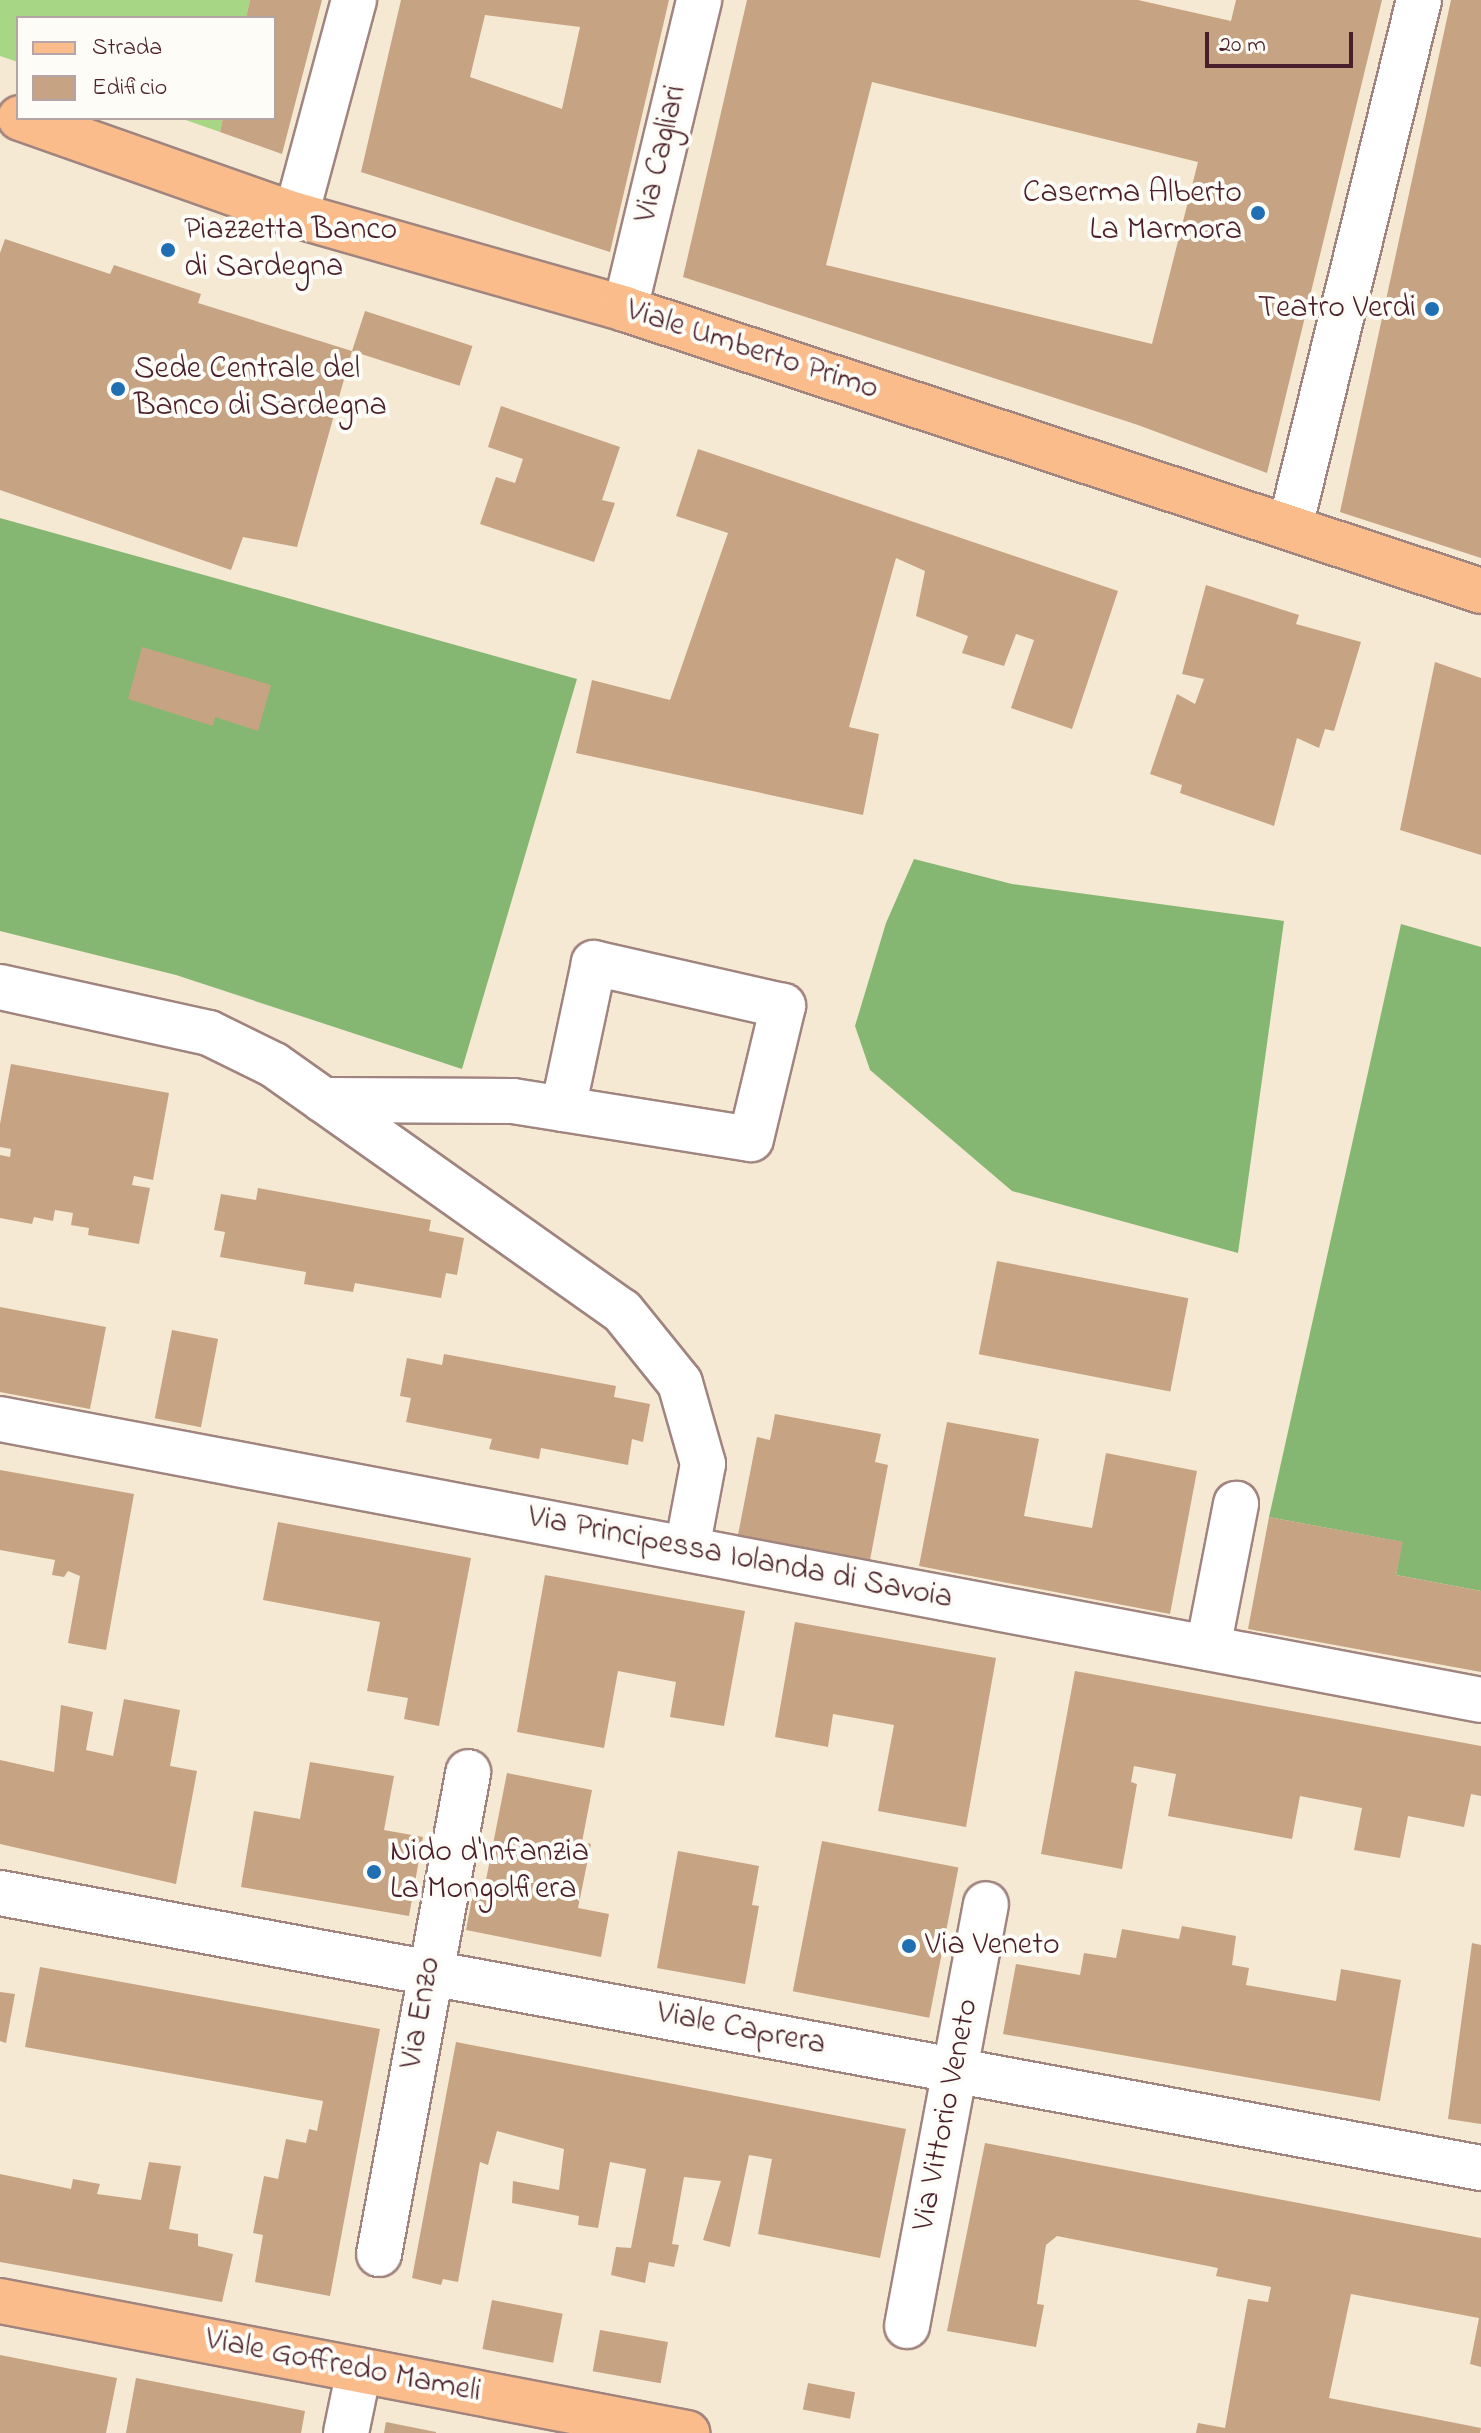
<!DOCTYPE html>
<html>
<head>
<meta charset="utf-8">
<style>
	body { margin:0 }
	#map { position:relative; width:1481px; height:2433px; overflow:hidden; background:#f5e9d3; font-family:"Indie Flower",sans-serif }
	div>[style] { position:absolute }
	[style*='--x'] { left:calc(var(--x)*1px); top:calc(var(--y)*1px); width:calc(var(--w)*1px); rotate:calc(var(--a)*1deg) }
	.green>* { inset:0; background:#a7d684 }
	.forest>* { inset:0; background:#85b772 }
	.building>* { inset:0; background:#c6a382; transform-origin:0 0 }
	.roads { filter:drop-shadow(2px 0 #a0847f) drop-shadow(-2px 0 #a0847f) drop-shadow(0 2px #a0847f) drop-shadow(0 -2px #a0847f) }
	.minor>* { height:44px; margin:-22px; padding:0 22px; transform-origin:22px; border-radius:22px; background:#fff }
	.major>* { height:44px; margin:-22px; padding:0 22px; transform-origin:22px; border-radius:22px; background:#fabc8b }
	.dots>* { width:22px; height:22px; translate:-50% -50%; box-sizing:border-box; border:4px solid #fdfcf7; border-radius:50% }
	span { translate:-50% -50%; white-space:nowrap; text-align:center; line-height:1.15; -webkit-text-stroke:8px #fdfcf7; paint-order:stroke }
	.street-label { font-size:32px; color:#4a1f2b }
	.poi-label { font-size:32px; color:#4a1f2b }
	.right { translate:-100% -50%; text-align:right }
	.left { translate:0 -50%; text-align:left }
	.legend { position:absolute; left:16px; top:16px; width:260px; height:104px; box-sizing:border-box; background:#fdfcf7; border:2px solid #b5a4a5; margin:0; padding:10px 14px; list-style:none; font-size:24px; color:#4a1f2b }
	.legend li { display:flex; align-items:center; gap:16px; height:40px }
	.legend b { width:40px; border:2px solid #b5a4a5 }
	.scale { position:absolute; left:1205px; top:32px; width:148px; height:36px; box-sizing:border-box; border:4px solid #4a1f2b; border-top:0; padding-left:10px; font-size:24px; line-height:28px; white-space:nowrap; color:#4a1f2b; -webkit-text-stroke:6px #fdfcf7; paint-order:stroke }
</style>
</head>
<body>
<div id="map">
	<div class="green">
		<i style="clip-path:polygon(0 0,250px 0,246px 18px,18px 18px,18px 62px,0 56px)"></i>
		<i style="clip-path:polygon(180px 118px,223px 118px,220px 132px)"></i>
	</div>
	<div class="forest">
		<i style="clip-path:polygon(0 518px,577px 679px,462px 1069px,176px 975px,0 931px)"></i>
		<i style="clip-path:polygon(914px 859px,1012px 884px,1284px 921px,1238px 1253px,1012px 1191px,870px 1070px,855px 1026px,886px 923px)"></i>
		<i style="clip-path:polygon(1401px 924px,1481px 947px,1481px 1591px,1396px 1575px,1402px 1542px,1269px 1517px)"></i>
	</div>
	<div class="building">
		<i style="clip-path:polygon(250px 0,322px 0,282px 154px,220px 132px,223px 118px,274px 118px,274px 18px,246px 18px)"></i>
		<i style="clip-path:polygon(evenodd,401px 0,669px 0,610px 252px,361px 172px,401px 0,485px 15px,580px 27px,562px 109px,470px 77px,485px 15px)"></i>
		<i style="clip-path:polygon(evenodd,747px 0,1138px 0,1231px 21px,1236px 0,1382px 0,1267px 473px,1138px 425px,683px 277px,747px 0,872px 82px,1198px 162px,1152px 344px,826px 265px,872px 82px)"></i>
		<i style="clip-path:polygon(1451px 0,1481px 0,1481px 558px,1340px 512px)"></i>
		<i style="clip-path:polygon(5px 239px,110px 274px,114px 265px,201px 294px,198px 303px,352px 351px,297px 547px,243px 537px,231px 570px,0 490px,0 253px)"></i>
		<i style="left:365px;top:311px;width:113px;height:42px;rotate:18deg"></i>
		<i style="clip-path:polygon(501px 406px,620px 447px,602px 500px,615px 503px,594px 562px,480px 524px,496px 477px,515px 483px,523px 459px,488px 447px)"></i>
		<i style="clip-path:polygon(698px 449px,1118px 591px,1072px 729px,1011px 708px,1034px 640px,1016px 634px,1004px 666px,962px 653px,968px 636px,916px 616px,925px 571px,896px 558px,849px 727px,879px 734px,863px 815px,576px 753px,592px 680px,670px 700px,728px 533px,676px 516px)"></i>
		<i style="clip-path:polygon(1206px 585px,1299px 615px,1296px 624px,1361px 642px,1334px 731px,1325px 729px,1319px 748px,1297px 738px,1274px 826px,1180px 793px,1182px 785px,1150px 774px,1177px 694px,1195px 704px,1204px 679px,1182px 674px)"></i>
		<i style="clip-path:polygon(142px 647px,271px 685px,258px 731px,215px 717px,213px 726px,128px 699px)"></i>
		<i style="clip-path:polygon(1435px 662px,1481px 678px,1481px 855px,1400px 830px)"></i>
		<i style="clip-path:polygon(11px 1064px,169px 1093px,153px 1180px,134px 1176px,132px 1185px,150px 1188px,139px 1244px,88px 1235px,89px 1228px,71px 1225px,73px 1213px,55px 1210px,53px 1221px,34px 1217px,32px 1224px,0 1218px,0 1155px,10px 1157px,11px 1149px,0 1147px,0 1124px)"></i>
		<i style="clip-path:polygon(258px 1188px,431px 1220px,429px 1231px,464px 1238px,457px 1275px,446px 1273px,441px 1298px,355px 1283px,353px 1292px,304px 1284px,306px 1272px,220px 1257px,225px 1232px,214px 1230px,221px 1194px,256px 1200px)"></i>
		<i style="left:997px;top:1261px;width:195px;height:95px;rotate:11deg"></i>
		<i style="clip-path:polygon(0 1307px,106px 1327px,90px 1409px,0 1392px)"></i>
		<i style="left:172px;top:1330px;width:47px;height:90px;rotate:11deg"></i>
		<i style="clip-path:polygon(444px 1354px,616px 1386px,614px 1397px,650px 1404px,643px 1442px,632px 1439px,628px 1465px,541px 1448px,539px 1459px,489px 1449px,492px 1439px,406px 1422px,411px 1398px,400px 1396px,407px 1358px,442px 1365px)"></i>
		<i style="clip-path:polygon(775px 1414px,881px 1434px,875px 1462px,888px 1465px,870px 1560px,738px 1535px,757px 1437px,770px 1440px)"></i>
		<i style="clip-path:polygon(947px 1422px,1039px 1439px,1024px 1516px,1092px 1528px,1106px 1453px,1197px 1471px,1170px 1614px,919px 1566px)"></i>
		<i style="clip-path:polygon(0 1470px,134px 1494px,106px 1650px,68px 1643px,80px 1576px,68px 1571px,64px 1577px,52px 1575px,55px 1560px,0 1550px)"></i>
		<i style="clip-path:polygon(1269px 1517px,1403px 1542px,1396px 1575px,1481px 1591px,1481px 1672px,1248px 1629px)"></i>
		<i style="clip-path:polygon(278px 1522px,471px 1558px,439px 1726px,404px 1719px,408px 1698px,367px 1691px,380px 1622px,263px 1600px)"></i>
		<i style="clip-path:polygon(545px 1575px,745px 1611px,724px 1726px,670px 1717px,676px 1682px,618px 1671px,604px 1748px,517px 1732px)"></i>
		<i style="clip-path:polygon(795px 1622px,996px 1658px,966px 1827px,878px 1811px,894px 1725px,833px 1714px,828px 1747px,775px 1737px)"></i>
		<i style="clip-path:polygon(1075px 1671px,1481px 1746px,1481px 1796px,1471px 1794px,1464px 1827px,1408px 1816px,1400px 1858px,1354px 1850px,1362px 1808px,1300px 1796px,1292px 1839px,1168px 1816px,1176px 1774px,1134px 1766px,1131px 1782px,1137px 1784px,1122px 1869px,1041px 1854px)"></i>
		<i style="clip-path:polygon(124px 1699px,180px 1710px,170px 1766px,197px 1771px,176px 1884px,0 1844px,0 1760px,54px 1772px,61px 1705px,93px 1712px,86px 1750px,113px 1756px)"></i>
		<i style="clip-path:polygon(310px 1762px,394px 1776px,384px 1830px,423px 1837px,409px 1916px,241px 1887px,254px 1811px,300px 1819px)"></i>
		<i style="clip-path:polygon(507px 1773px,592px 1790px,582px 1842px,591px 1844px,578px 1908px,609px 1914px,601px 1957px,466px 1930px,474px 1888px,484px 1890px)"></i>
		<i style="left:822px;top:1841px;width:139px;height:153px;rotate:11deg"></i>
		<i style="clip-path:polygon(678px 1851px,759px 1866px,752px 1905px,759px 1906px,745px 1984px,657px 1968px)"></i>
		<i style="clip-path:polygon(1182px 1926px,1236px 1936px,1232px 1965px,1249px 1968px,1246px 1985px,1336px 2001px,1341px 1969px,1401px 1980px,1380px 2101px,1003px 2034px,1016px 1964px,1080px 1975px,1084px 1953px,1116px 1958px,1122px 1929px,1179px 1939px)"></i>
		<i style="clip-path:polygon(1472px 1943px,1481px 1945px,1481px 2124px,1448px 2119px)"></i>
		<i style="clip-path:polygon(40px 1967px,380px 2029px,330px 2296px,255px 2282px,263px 2235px,253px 2233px,264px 2176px,278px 2179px,286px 2139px,306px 2143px,309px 2129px,317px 2131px,323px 2101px,25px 2047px)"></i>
		<i style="clip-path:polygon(0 1992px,15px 1994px,6px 2043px,0 2041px)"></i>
		<i style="clip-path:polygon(456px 2042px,906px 2129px,880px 2258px,758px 2234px,772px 2159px,749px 2155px,730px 2247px,703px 2240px,721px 2181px,684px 2177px,672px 2244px,679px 2245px,674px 2267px,649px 2262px,645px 2283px,611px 2275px,616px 2247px,631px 2248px,646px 2169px,610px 2162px,598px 2228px,578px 2225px,579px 2216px,512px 2203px,513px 2181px,559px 2190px,564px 2149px,497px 2131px,488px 2165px,480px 2162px,458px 2282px,443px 2279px,441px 2285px,412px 2278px)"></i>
		<i style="clip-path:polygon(985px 2143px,1481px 2238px,1481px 2367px,1470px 2364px,1479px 2318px,1351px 2294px,1329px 2398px,1481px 2428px,1480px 2433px,1196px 2433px,1198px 2423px,1225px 2428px,1248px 2299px,1268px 2302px,1271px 2287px,1216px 2276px,1218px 2268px,1057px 2236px,1046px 2245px,1037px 2304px,1044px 2305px,1036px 2347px,947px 2331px)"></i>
		<i style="clip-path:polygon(149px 2162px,181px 2166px,169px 2229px,198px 2234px,198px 2246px,233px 2254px,222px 2302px,0 2262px,0 2174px,71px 2189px,73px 2179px,100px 2184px,97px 2194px,141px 2200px)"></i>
		<i style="left:492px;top:2300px;width:72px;height:50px;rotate:11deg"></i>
		<i style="left:600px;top:2330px;width:69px;height:42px;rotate:10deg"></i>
		<i style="clip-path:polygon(0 2355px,117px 2378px,106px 2433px,0 2433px)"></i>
		<i style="clip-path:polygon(136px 2378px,305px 2411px,301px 2433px,126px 2433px)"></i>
		<i style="left:808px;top:2383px;width:48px;height:27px;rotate:11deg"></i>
		<i style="clip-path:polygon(386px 2422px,436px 2432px,436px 2433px,384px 2433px)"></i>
	</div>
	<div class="roads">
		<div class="minor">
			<i style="--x:296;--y:215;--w:223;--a:-74.9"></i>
			<i style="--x:625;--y:309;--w:318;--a:-76.5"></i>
			<i style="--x:1290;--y:527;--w:543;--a:-76.25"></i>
			<i style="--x:0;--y:987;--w:214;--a:12.4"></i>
			<i style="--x:209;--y:1033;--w:72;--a:26.2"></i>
			<i style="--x:274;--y:1065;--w:426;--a:35.3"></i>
			<i style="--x:622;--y:1311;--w:92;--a:51.1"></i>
			<i style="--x:680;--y:1383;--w:84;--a:74.1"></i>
			<i style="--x:703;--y:1464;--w:86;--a:100.7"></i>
			<i style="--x:323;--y:1100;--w:190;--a:0.3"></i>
			<i style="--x:513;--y:1101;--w:51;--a:9.1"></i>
			<i style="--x:563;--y:1109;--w:190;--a:9.1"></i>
			<i style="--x:751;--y:1139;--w:137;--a:-76.5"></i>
			<i style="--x:783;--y:1006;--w:194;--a:-167.2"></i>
			<i style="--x:594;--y:963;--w:149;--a:102"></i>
			<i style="--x:0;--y:1419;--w:1507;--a:10.74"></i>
			<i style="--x:1208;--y:1648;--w:147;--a:-79"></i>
			<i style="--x:0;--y:1893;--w:1506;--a:10.52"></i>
			<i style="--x:379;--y:2254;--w:490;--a:-79.5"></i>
			<i style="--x:907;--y:2326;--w:429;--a:-79.4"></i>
			<i style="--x:346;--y:2433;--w:64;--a:-78.3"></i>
		</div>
		<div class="major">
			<i style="--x:20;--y:118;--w:293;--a:19.4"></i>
			<i style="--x:296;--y:215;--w:342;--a:15.9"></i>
			<i style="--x:625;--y:309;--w:901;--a:18.23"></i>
			<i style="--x:0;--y:2301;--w:700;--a:10.88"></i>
		</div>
	</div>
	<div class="dots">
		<i style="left:1258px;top:213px;background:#1f6fb2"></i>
		<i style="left:168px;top:250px;background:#1f6fb2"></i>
		<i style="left:1432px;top:309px;background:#1f6fb2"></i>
		<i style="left:118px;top:389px;background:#1f6fb2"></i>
		<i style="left:374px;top:1872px;background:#1f6fb2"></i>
		<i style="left:909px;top:1946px;background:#1f6fb2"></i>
	</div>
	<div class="street-label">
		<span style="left:662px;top:154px;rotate:-77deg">Via Cagliari</span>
		<span style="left:752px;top:351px;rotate:18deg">Viale Umberto Primo</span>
		<span style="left:740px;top:1559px;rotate:11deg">Via Principessa Iolanda di Savoia</span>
		<span style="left:422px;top:2013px;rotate:-80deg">Via Enzo</span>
		<span style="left:741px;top:2030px;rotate:11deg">Viale Caprera</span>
		<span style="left:947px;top:2115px;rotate:-79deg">Via Vittorio Veneto</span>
		<span style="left:343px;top:2367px;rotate:11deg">Viale Goffredo Mameli</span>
	</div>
	<div class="poi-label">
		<span class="right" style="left:1242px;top:213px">Caserma Alberto<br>La Marmora</span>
		<span class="left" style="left:184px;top:250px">Piazzetta Banco<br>di Sardegna</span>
		<span class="right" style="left:1416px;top:309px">Teatro Verdi</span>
		<span class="left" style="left:134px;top:389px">Sede Centrale del<br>Banco di Sardegna</span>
		<span class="left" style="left:390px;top:1872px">Nido d'Infanzia<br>La Mongolfiera</span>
		<span class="left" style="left:925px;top:1946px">Via Veneto</span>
	</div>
	<ul class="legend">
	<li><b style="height:10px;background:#fabc8b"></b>Strada</li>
	<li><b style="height:22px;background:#c6a382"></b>Edificio</li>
	</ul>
	<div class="scale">20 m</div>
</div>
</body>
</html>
